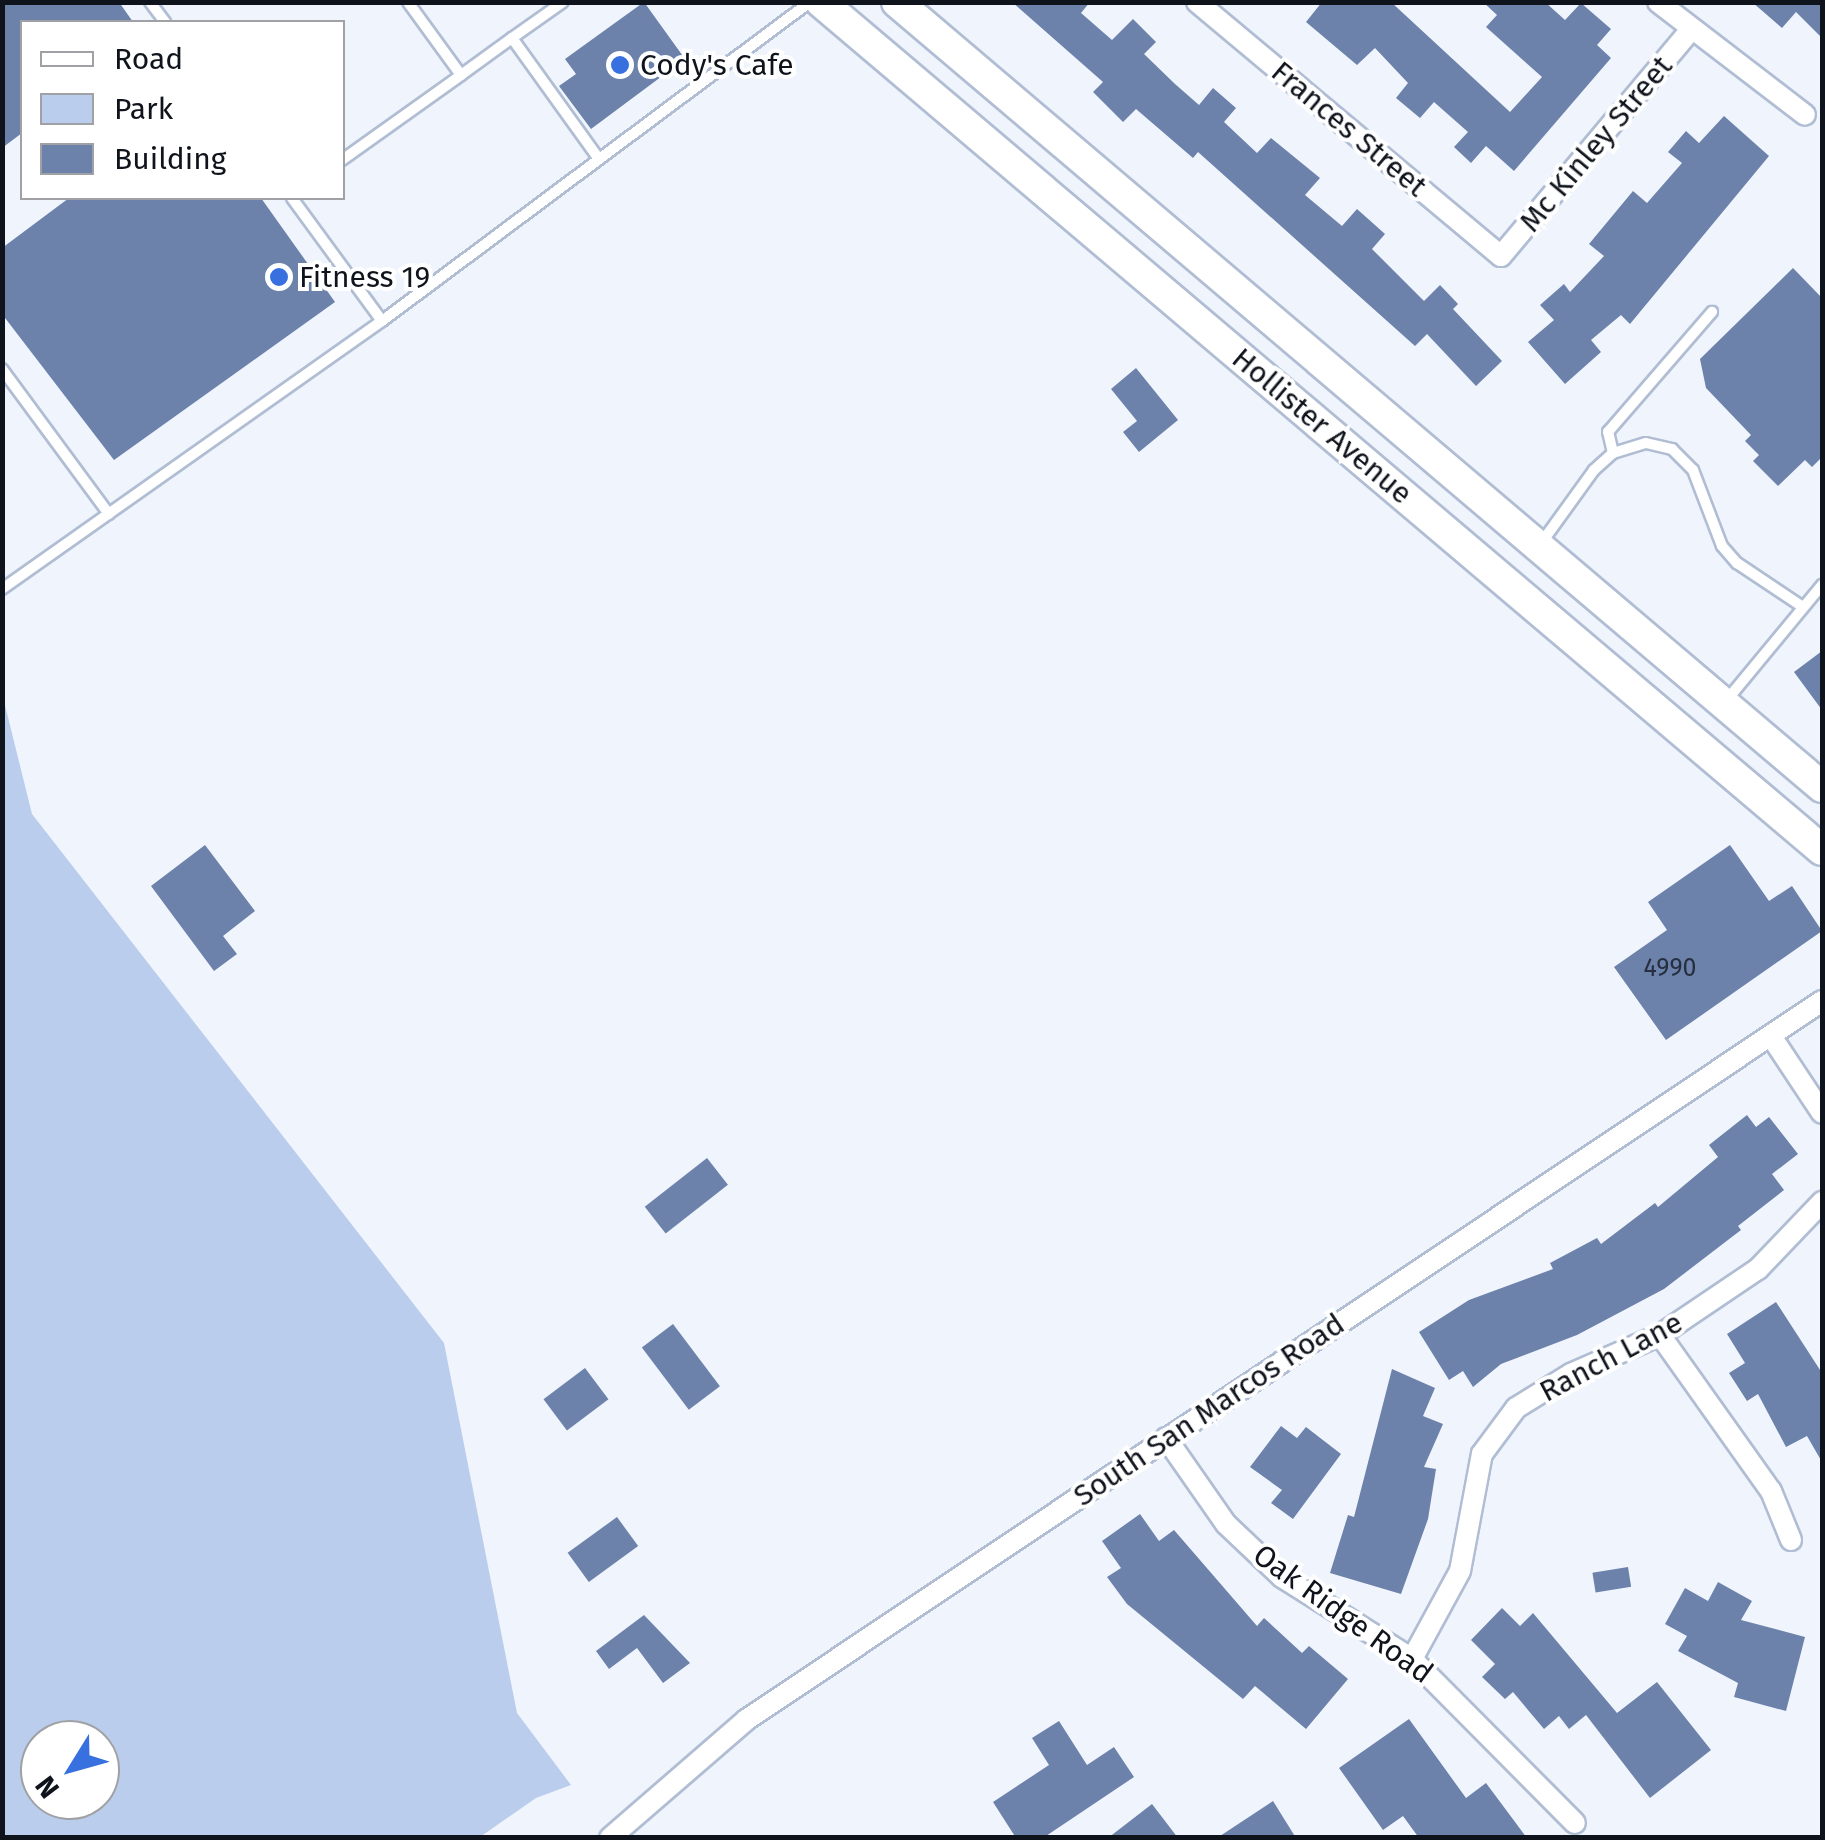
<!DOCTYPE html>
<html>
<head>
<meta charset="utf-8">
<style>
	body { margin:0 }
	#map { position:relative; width:1825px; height:1840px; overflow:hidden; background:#eff4fd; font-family:"Fira Sans",sans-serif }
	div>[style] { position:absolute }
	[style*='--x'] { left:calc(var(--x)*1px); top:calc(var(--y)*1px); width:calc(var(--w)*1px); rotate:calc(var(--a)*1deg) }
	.green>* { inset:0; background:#bbcded }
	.building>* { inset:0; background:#6c82ab; transform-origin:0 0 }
	.roads { filter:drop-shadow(2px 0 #b0bdd3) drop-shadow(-2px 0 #b0bdd3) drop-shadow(0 2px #b0bdd3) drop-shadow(0 -2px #b0bdd3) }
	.lane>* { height:10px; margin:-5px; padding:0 5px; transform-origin:5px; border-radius:5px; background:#fff }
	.street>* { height:20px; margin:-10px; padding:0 10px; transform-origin:10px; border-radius:10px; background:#fff }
	.secondary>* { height:30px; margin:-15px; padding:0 15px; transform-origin:15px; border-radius:15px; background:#fff }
	.dots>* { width:28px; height:28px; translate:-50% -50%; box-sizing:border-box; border:5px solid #fff; border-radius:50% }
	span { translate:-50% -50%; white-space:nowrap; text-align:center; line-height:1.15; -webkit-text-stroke:8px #fff; paint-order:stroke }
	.number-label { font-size:25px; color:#262f3f }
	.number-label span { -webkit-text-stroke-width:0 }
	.poi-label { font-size:30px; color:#0f131b }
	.left { translate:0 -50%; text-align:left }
	.street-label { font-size:30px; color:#0f131b }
	.frame { position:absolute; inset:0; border:5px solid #0f131b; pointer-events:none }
	.legend { position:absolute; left:20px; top:20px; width:325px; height:180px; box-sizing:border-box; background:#fff; border:2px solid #9fa1a4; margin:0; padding:12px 18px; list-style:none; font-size:30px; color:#0f131b }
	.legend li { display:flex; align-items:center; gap:20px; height:50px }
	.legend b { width:50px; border:2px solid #9fa1a4 }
	.north { position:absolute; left:20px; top:1720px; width:100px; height:100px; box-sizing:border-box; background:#fff; border:2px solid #9fa1a4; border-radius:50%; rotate:233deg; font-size:28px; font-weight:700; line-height:40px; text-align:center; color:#0f131b }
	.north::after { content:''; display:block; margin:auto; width:35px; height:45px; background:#3970df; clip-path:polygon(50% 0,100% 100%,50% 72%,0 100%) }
</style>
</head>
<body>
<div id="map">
	<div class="green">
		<i style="clip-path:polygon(evenodd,2px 693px,32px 814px,444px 1343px,517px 1713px,571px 1785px,536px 1798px,480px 1837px,3px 1837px,2px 693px,40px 1740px,100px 1740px,100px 1800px,40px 1800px,40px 1740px)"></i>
	</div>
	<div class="building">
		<i style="clip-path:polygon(2px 2px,119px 2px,133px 22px,22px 22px,22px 133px,2px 148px)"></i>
		<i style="clip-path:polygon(644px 2px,685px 59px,591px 129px,559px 86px,576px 74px,565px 59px)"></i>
		<i style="clip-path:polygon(1012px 2px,1090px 2px,1081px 13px,1112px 40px,1133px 19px,1156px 42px,1144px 54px,1175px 84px,1199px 105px,1213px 88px,1236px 108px,1224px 122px,1257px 153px,1271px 138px,1320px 178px,1305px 195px,1342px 226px,1357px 209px,1385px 234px,1372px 249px,1424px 301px,1440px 285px,1458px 304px,1453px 309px,1502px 361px,1476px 386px,1427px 334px,1415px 346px,1198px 152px,1193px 158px,1136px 109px,1123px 122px,1093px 92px,1103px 82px)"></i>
		<i style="clip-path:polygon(1322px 2px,1391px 2px,1510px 112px,1542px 77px,1486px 27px,1497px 15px,1483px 2px,1545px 2px,1565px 20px,1581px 3px,1611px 29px,1597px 45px,1611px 58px,1514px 171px,1486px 146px,1471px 163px,1454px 147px,1468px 132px,1434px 102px,1420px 118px,1396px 98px,1408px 83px,1375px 48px,1357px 65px,1306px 22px)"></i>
		<i style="clip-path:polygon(1752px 2px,1822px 2px,1822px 38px,1796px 12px,1782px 28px)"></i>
		<i style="clip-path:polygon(1724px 116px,1769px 156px,1630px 324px,1621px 315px,1591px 340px,1601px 352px,1565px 384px,1528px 342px,1554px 320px,1540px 305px,1564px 284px,1570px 292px,1604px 256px,1589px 244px,1633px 191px,1647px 203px,1682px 163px,1668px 152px,1686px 131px,1699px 143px)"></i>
		<i style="clip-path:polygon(69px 198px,261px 198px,335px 302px,114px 460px,2px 314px,2px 248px)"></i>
		<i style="clip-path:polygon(1793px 268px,1822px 298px,1822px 457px,1812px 467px,1805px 460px,1778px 486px,1753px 461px,1759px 455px,1745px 441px,1751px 435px,1706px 388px,1700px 359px)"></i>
		<i style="clip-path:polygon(1136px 368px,1178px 420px,1139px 452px,1123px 432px,1137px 421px,1111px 389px)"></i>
		<i style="clip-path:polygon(1822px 651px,1822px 710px,1794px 672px)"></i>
		<i style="clip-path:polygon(205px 845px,255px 911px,223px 936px,237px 954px,214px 971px,151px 886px)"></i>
		<i style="clip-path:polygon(1730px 845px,1769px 901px,1792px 886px,1822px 931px,1666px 1040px,1614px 967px,1667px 930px,1648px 902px)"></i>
		<i style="clip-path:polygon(1747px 1115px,1756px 1127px,1769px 1117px,1798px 1154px,1772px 1174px,1784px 1190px,1738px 1226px,1741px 1230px,1664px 1289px,1577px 1335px,1501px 1364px,1473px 1387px,1463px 1371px,1449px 1380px,1419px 1332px,1469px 1300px,1553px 1269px,1550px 1263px,1597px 1238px,1601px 1244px,1655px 1203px,1658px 1207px,1718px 1157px,1709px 1145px)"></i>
		<i style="left:707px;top:1158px;width:34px;height:79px;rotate:52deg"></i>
		<i style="clip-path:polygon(1776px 1302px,1822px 1373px,1822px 1462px,1807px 1436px,1786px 1447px,1758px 1394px,1747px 1401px,1729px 1373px,1745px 1363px,1727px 1334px)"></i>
		<i style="left:673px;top:1324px;width:78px;height:39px;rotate:53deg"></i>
		<i style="left:585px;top:1368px;width:39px;height:52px;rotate:53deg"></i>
		<i style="clip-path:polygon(1392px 1369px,1435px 1388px,1423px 1416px,1443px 1424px,1424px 1467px,1436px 1469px,1428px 1519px,1401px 1594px,1330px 1573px,1348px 1515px,1354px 1517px)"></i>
		<i style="clip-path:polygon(1281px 1426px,1297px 1438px,1306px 1427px,1341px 1454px,1293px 1519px,1271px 1503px,1282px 1490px,1250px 1467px)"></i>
		<i style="clip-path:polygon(1140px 1514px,1159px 1541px,1174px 1530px,1257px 1626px,1264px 1618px,1302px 1653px,1309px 1646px,1348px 1679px,1306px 1729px,1255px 1686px,1243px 1699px,1127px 1604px,1107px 1577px,1121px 1568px,1102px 1541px)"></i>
		<i style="left:617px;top:1517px;width:36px;height:61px;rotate:54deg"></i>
		<i style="left:1628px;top:1567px;width:20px;height:36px;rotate:81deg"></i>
		<i style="clip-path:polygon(1718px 1582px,1752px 1601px,1741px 1620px,1805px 1637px,1786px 1711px,1734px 1697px,1738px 1683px,1678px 1651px,1687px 1636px,1665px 1624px,1685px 1588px,1708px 1601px)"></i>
		<i style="clip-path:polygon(1502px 1608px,1520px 1626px,1533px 1613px,1617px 1713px,1657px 1682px,1711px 1750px,1650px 1798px,1586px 1715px,1569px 1729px,1559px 1716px,1544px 1729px,1513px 1692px,1505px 1699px,1482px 1677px,1495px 1664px,1471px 1640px)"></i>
		<i style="clip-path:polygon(644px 1615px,690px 1663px,663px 1683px,637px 1648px,609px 1669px,596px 1651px)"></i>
		<i style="clip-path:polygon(1409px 1719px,1466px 1798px,1486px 1783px,1527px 1838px,1419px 1838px,1403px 1816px,1383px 1830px,1339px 1768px)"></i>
		<i style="clip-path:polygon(1059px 1721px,1087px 1765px,1114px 1747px,1134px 1777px,1043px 1838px,1016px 1838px,993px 1802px,1049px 1765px,1032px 1738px)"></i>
		<i style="clip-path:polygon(1273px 1801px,1296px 1838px,1217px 1838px)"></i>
		<i style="clip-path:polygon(1152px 1804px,1178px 1838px,1108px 1838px)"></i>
	</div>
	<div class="roads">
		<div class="lane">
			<i style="--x:150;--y:2;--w:25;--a:53"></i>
			<i style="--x:512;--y:38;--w:62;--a:-35.2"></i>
			<i style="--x:461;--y:75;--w:63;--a:-36"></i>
			<i style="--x:512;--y:38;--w:149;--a:54.3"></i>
			<i style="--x:342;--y:160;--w:146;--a:-35.5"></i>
			<i style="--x:461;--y:75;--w:90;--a:-126"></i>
			<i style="--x:292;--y:198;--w:152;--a:53.8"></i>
			<i style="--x:2;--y:369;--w:180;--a:53.6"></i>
			<i style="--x:1613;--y:453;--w:22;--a:-103"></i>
			<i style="--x:1608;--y:432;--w:159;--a:-49.1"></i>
			<i style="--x:1542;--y:542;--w:89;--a:-54.2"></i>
			<i style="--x:1594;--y:470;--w:25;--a:-42"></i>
			<i style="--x:1613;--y:453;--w:34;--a:-17"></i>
			<i style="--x:1646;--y:443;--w:27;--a:13"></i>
			<i style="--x:1672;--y:449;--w:30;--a:45"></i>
			<i style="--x:1693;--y:470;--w:81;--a:69.1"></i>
			<i style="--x:1722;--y:546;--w:23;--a:49"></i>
			<i style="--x:1737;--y:563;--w:79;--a:33.7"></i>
			<i style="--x:2;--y:589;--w:465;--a:-35.2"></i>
			<i style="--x:382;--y:321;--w:534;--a:-36.7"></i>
			<i style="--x:1726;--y:701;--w:151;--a:-50.4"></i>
		</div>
		<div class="street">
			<i style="--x:1197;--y:2;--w:396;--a:39.9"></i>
			<i style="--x:1501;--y:256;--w:294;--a:-50"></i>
			<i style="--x:1658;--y:2;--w:185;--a:37.5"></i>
			<i style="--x:1771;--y:1036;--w:92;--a:56.5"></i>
			<i style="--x:1660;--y:1335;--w:191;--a:54.6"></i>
			<i style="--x:1771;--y:1491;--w:53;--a:67.8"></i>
			<i style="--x:1166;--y:1438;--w:105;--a:55.1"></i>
			<i style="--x:1226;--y:1524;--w:77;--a:43.4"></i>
			<i style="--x:1282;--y:1577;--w:154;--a:32.2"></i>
			<i style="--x:1412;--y:1659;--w:231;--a:45.2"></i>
			<i style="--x:1412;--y:1659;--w:100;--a:-61.4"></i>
			<i style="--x:1460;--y:1571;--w:119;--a:-79.4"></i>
			<i style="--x:1482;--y:1454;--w:57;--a:-53.5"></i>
			<i style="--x:1516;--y:1408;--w:65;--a:-31.7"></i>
			<i style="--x:1571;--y:1374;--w:97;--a:-23.7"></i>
			<i style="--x:1660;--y:1335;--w:118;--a:-34"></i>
			<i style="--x:1758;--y:1269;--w:93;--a:-46.3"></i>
			<i style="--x:610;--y:1838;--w:180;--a:-40.9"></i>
			<i style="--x:746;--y:1720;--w:1294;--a:-33.75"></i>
		</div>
		<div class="secondary">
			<i style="--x:821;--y:2;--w:1312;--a:40.27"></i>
			<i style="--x:897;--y:2;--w:1213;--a:40.32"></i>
		</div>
	</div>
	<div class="dots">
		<i style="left:620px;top:65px;background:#3970df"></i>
		<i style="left:279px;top:277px;background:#3970df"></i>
	</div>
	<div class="number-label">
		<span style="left:1670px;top:968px">4990</span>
	</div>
	<div class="poi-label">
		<span class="left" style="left:640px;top:65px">Cody's Cafe</span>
		<span class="left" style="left:299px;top:277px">Fitness 19</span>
	</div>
	<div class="street-label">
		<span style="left:1349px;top:129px;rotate:40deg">Frances Street</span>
		<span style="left:1596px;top:144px;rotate:-50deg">Mc Kinley Street</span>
		<span style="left:1322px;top:426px;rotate:40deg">Hollister Avenue</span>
		<span style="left:1611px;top:1357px;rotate:-28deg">Ranch Lane</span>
		<span style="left:1209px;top:1410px;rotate:-34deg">South San Marcos Road</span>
		<span style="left:1343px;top:1614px;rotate:36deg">Oak Ridge Road</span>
	</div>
	<div class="frame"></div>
	<ul class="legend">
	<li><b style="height:12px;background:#fff"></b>Road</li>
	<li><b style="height:28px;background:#bbcded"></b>Park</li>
	<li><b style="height:28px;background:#6c82ab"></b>Building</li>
	</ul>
	<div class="north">N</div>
</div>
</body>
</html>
